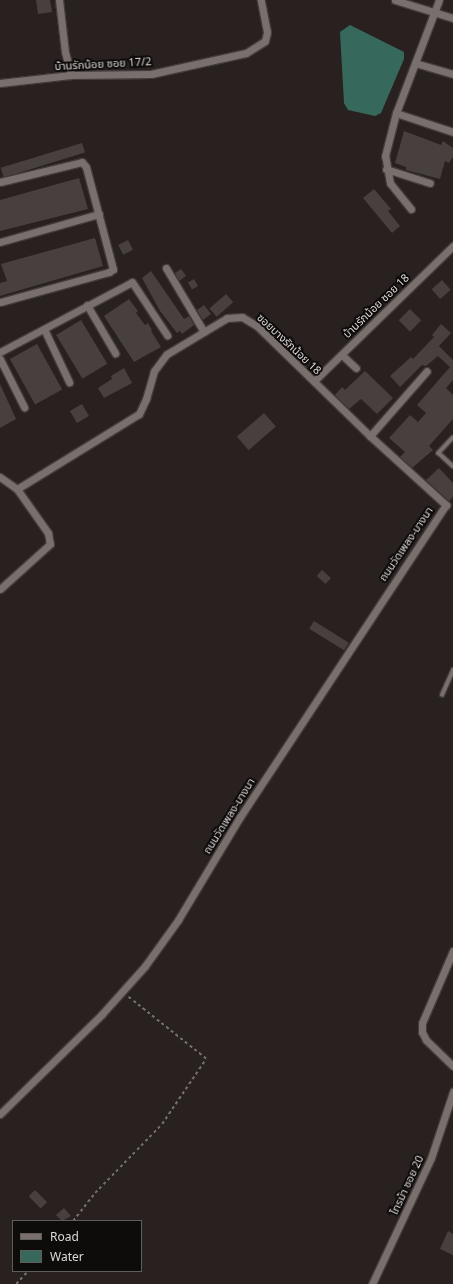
<!DOCTYPE html>
<html>
<head>
<meta charset="utf-8">
<style>
	body { margin:0 }
	#map { position:relative; width:453px; height:1284px; overflow:hidden; background:#28211f; font-family:"Noto Sans","Noto Sans Thai",sans-serif }
	div>[style] { position:absolute }
	[style*='--x'] { left:calc(var(--x)*1px); top:calc(var(--y)*1px); width:calc(var(--w)*1px); rotate:calc(var(--a)*1deg) }
	.water>* { inset:0; background:#36685b }
	.building>* { inset:0; background:#48403e; transform-origin:0 0 }
	.path>* { height:1.5px; margin-top:-0.75px; transform-origin:0; background:repeating-linear-gradient(90deg,#76706f 0 3px,transparent 0 6px) }
	.roads { filter:drop-shadow(1px 0 #423c3b) drop-shadow(-1px 0 #423c3b) drop-shadow(0 1px #423c3b) drop-shadow(0 -1px #423c3b) }
	.service>* { height:3.5px; margin:-1.75px; padding:0 1.75px; transform-origin:1.75px; border-radius:1.75px; background:#79706e }
	.minor>* { height:7px; margin:-3.5px; padding:0 3.5px; transform-origin:3.5px; border-radius:3.5px; background:#79706e }
	span { translate:-50% -50%; white-space:nowrap; text-align:center; line-height:1.15; -webkit-text-stroke:4px #0e0b0b; paint-order:stroke }
	.street-label { font-size:11px; color:#ded9d8 }
	.legend { position:absolute; left:12px; top:1220px; width:130px; height:52px; box-sizing:border-box; background:#0e0b0b; border:1px solid #615d5d; margin:0; padding:5px 7px; list-style:none; font-size:12px; color:#ded9d8 }
	.legend li { display:flex; align-items:center; gap:8px; height:20px }
	.legend b { width:20px; border:1px solid #615d5d }
</style>
</head>
<body>
<div id="map">
	<div class="water">
		<i style="clip-path:polygon(350px 25px,404px 52px,404px 59px,381px 113px,375px 116px,348px 110px,344px 103px,340px 32px)"></i>
	</div>
	<div class="building">
		<i style="clip-path:polygon(36px 0,50px 0,52px 12px,38px 14px)"></i>
		<i style="clip-path:polygon(404px 131px,441px 145px,443px 141px,453px 148px,453px 157px,449px 163px,445px 161px,440px 179px,406px 170px,406px 167px,395px 163px)"></i>
		<i style="left:82px;top:143px;width:10px;height:85px;rotate:73deg"></i>
		<i style="clip-path:polygon(79px 178px,88px 209px,0 231px,0 200px)"></i>
		<i style="clip-path:polygon(374px 189px,391px 209px,388px 211px,400px 226px,392px 233px,363px 198px)"></i>
		<i style="clip-path:polygon(95px 238px,103px 266px,0 296px,0 283px,7px 281px,1px 264px)"></i>
		<i style="left:128px;top:240px;width:11px;height:11px;rotate:63deg"></i>
		<i style="clip-path:polygon(181px 269px,186px 276px,179px 281px,175px 273px)"></i>
		<i style="clip-path:polygon(151px 271px,184px 319px,189px 316px,194px 325px,182px 334px,180px 331px,177px 333px,160px 311px,142px 278px)"></i>
		<i style="left:194px;top:279px;width:8px;height:7px;rotate:60deg"></i>
		<i style="left:442px;top:280px;width:13px;height:14px;rotate:48deg"></i>
		<i style="left:226px;top:294px;width:11px;height:22px;rotate:49deg"></i>
		<i style="clip-path:polygon(129px 299px,138px 311px,136px 313px,145px 325px,148px 323px,152px 330px,151px 331px,161px 347px,134px 362px,104px 316px)"></i>
		<i style="clip-path:polygon(204px 305px,211px 314px,203px 320px,197px 310px)"></i>
		<i style="left:410px;top:309px;width:16px;height:16px;rotate:45deg"></i>
		<i style="left:81px;top:320px;width:51px;height:29px;rotate:59deg"></i>
		<i style="clip-path:polygon(441px 324px,451px 333px,439px 346px,453px 360px,453px 380px,446px 388px,453px 395px,453px 419px,429px 446px,433px 450px,412px 468px,400px 457px,405px 452px,389px 438px,410px 415px,418px 422px,426px 413px,417px 405px,450px 367px,438px 356px,426px 366px,422px 365px,400px 387px,390px 376px,411px 357px,413px 359px,434px 337px,432px 335px)"></i>
		<i style="left:37px;top:344px;width:52px;height:31px;rotate:61deg"></i>
		<i style="clip-path:polygon(124px 368px,132px 383px,104px 398px,98px 388px,112px 379px,111px 376px)"></i>
		<i style="clip-path:polygon(365px 371px,393px 398px,377px 414px,361px 399px,349px 409px,335px 395px,342px 387px,345px 390px)"></i>
		<i style="clip-path:polygon(0 384px,16px 419px,0 428px)"></i>
		<i style="left:82px;top:404px;width:14px;height:14px;rotate:60deg"></i>
		<i style="left:264px;top:413px;width:18px;height:36px;rotate:49deg"></i>
		<i style="clip-path:polygon(439px 468px,453px 483px,453px 497px,449px 501px,426px 480px)"></i>
		<i style="left:322px;top:570px;width:12px;height:8px;rotate:42deg"></i>
		<i style="left:314px;top:621px;width:41px;height:9px;rotate:32deg"></i>
		<i style="left:35px;top:1190px;width:17px;height:9px;rotate:45deg"></i>
		<i style="clip-path:polygon(64px 1208px,71px 1216px,62px 1221px,56px 1215px)"></i>
		<i style="clip-path:polygon(448px 1231px,453px 1234px,453px 1255px,440px 1249px)"></i>
	</div>
	<div class="path">
		<i style="--x:73;--y:1221;--w:36;--a:-52"></i>
		<i style="--x:95;--y:1193;--w:96;--a:-45.8"></i>
		<i style="--x:162;--y:1124;--w:78;--a:-55.9"></i>
		<i style="--x:206;--y:1059;--w:100;--a:-141.5"></i>
		<i style="--x:16;--y:1284;--w:18;--a:-47"></i>
	</div>
	<div class="roads">
		<div class="service">
			<i style="--x:453;--y:438;--w:21;--a:133"></i>
			<i style="--x:439;--y:453;--w:19;--a:43"></i>
			<i style="--x:442;--y:695;--w:27;--a:-66"></i>
		</div>
		<div class="minor">
			<i style="--x:59;--y:0;--w:52;--a:83.4"></i>
			<i style="--x:65;--y:52;--w:24;--a:75"></i>
			<i style="--x:395;--y:0;--w:61;--a:17.2"></i>
			<i style="--x:415;--y:63;--w:40;--a:16"></i>
			<i style="--x:0;--y:83;--w:71;--a:-6.4"></i>
			<i style="--x:71;--y:75;--w:80;--a:-0.7"></i>
			<i style="--x:151;--y:74;--w:97;--a:-12.5"></i>
			<i style="--x:246;--y:53;--w:22;--a:-32"></i>
			<i style="--x:265;--y:41;--w:9;--a:-77"></i>
			<i style="--x:267;--y:32;--w:33;--a:-101"></i>
			<i style="--x:396;--y:113;--w:60;--a:18.4"></i>
			<i style="--x:386;--y:169;--w:46;--a:17.7"></i>
			<i style="--x:0;--y:182;--w:84;--a:-13.7"></i>
			<i style="--x:82;--y:162;--w:6;--a:51"></i>
			<i style="--x:86;--y:167;--w:106;--a:75.2"></i>
			<i style="--x:113;--y:269;--w:5;--a:143"></i>
			<i style="--x:109;--y:272;--w:113;--a:164.6"></i>
			<i style="--x:411;--y:209;--w:33;--a:-129"></i>
			<i style="--x:390;--y:183;--w:27;--a:-100"></i>
			<i style="--x:385;--y:156;--w:44;--a:-75.7"></i>
			<i style="--x:396;--y:113;--w:121;--a:-69.2"></i>
			<i style="--x:0;--y:242;--w:103;--a:-15.8"></i>
			<i style="--x:166;--y:268;--w:74;--a:59.3"></i>
			<i style="--x:87;--y:305;--w:56;--a:59.7"></i>
			<i style="--x:44;--y:329;--w:59;--a:64.7"></i>
			<i style="--x:0;--y:352;--w:149;--a:-27.9"></i>
			<i style="--x:132;--y:282;--w:64;--a:56.6"></i>
			<i style="--x:342;--y:355;--w:19;--a:43"></i>
			<i style="--x:0;--y:359;--w:54;--a:63.4"></i>
			<i style="--x:314;--y:381;--w:194;--a:-44.2"></i>
			<i style="--x:370;--y:436;--w:86;--a:-48.8"></i>
			<i style="--x:0;--y:477;--w:21;--a:35"></i>
			<i style="--x:17;--y:489;--w:54;--a:54.8"></i>
			<i style="--x:48;--y:533;--w:11;--a:80"></i>
			<i style="--x:50;--y:544;--w:67;--a:138"></i>
			<i style="--x:17;--y:489;--w:143;--a:-31.6"></i>
			<i style="--x:139;--y:414;--w:17;--a:-65"></i>
			<i style="--x:146;--y:399;--w:29;--a:-74"></i>
			<i style="--x:154;--y:371;--w:21;--a:-53"></i>
			<i style="--x:167;--y:354;--w:70;--a:-31"></i>
			<i style="--x:227;--y:318;--w:15;--a:-4"></i>
			<i style="--x:242;--y:317;--w:17;--a:31"></i>
			<i style="--x:257;--y:326;--w:158;--a:44.2"></i>
			<i style="--x:370;--y:436;--w:103;--a:42.2"></i>
			<i style="--x:453;--y:951;--w:78;--a:113.3"></i>
			<i style="--x:422;--y:1023;--w:9;--a:90"></i>
			<i style="--x:422;--y:1032;--w:9;--a:63"></i>
			<i style="--x:426;--y:1040;--w:37;--a:44"></i>
			<i style="--x:0;--y:1114;--w:143;--a:-44.4"></i>
			<i style="--x:102;--y:1014;--w:64;--a:-48.1"></i>
			<i style="--x:145;--y:966;--w:57;--a:-54.3"></i>
			<i style="--x:178;--y:920;--w:120;--a:-59"></i>
			<i style="--x:240;--y:817;--w:374;--a:-56.6"></i>
			<i style="--x:372;--y:1284;--w:139;--a:-64.9"></i>
			<i style="--x:431;--y:1158;--w:70;--a:-71.6"></i>
		</div>
	</div>
	<div class="street-label">
		<span style="left:103px;top:64px;rotate:-3deg">บ้านรักน้อย ซอย 17/2</span>
		<span style="left:376px;top:306px;rotate:-44deg">บ้านรักน้อย ซอย 18</span>
		<span style="left:289px;top:344px;rotate:43deg">ซอยบางรักน้อย 18</span>
		<span style="left:406px;top:544px;rotate:-56deg">ถนนวัดเพลง-บางนา</span>
		<span style="left:229px;top:816px;rotate:-58deg">ถนนวัดเพลง-บางนา</span>
		<span style="left:407px;top:1185px;rotate:-65deg">ไทรม้า ซอย 20</span>
	</div>
	<ul class="legend">
	<li><b style="height:5px;background:#79706e"></b>Road</li>
	<li><b style="height:11px;background:#36685b"></b>Water</li>
	</ul>
</div>
</body>
</html>
